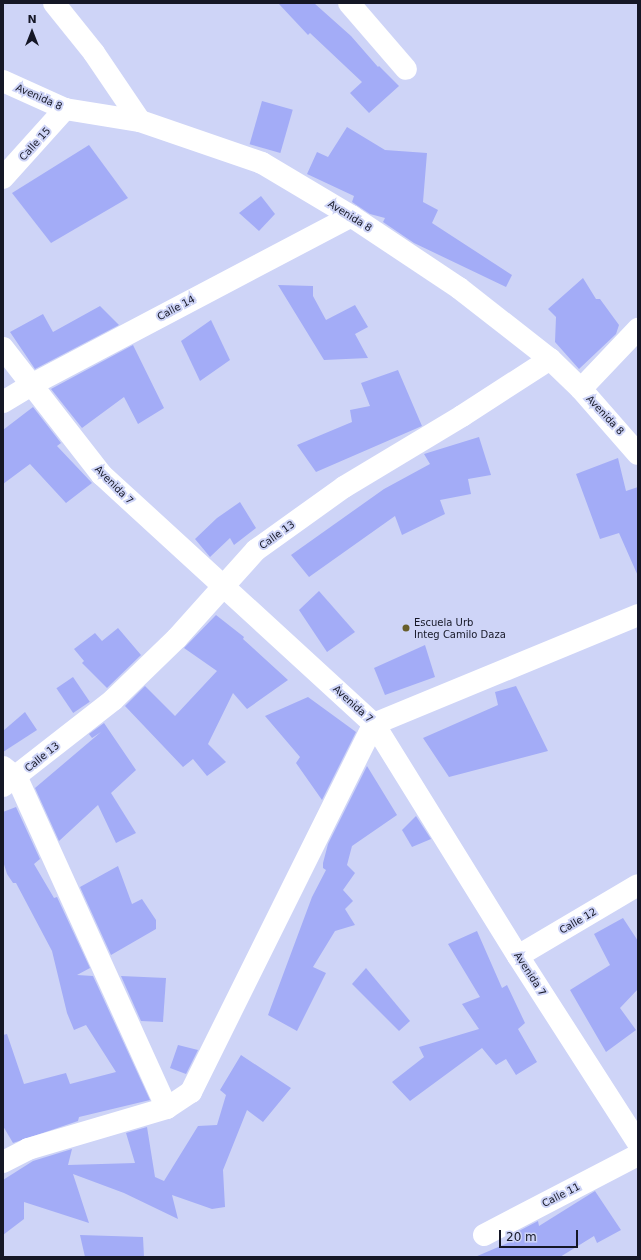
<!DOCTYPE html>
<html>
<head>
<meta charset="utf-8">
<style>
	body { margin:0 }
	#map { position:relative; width:641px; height:1260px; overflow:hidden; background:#ced4f7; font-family:"DejaVu Sans",sans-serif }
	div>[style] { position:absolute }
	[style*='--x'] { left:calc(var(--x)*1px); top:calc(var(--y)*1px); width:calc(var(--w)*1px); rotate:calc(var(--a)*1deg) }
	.building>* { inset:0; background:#a3acf7; transform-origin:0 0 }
	.minor>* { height:22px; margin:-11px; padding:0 11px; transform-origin:11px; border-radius:11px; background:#fff }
	.dots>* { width:11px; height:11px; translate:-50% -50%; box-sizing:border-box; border:2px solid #ced4f7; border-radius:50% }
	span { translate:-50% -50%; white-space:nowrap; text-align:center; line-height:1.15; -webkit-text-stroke:4px #ced4f7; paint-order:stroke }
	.street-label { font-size:10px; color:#151726 }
	.poi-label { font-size:10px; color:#151726 }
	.left { translate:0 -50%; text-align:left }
	.frame { position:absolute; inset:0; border:4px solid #151726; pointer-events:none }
	.north { position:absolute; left:12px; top:12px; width:40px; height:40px; -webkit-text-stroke:3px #ced4f7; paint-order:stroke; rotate:0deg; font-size:11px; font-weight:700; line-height:16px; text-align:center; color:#151726 }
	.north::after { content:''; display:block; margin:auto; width:14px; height:18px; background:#151726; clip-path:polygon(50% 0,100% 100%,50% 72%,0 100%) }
	.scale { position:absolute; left:499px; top:1230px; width:79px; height:18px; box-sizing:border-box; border:2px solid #151726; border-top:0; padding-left:5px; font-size:12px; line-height:14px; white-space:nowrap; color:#151726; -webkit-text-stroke:3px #ced4f7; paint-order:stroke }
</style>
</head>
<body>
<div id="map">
	<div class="building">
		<i style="clip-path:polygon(278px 3px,314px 3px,351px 36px,378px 67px,379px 66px,399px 86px,369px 113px,350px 93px,362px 82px,310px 33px,308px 35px)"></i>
		<i style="left:262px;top:101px;width:32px;height:45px;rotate:16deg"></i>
		<i style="clip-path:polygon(347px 127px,385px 150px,427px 153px,423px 202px,438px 210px,432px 223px,512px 275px,506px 287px,414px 243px,383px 222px,385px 218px,370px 214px,352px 202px,354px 196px,307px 174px,317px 152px,328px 157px)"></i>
		<i style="clip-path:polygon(89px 145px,128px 198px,51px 243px,12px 193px)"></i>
		<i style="clip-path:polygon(261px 196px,275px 214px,259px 231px,239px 213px)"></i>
		<i style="clip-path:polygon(583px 278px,596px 299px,600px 299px,619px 325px,616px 334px,579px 369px,555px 342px,556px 317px,548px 309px)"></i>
		<i style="clip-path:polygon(278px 285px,313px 286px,313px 296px,326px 320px,355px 305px,368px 327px,355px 334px,368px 358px,324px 360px)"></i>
		<i style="clip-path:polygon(100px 306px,119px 325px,35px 369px,10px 332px,43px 314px,53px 332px)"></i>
		<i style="clip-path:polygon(211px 320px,230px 360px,200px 381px,181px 341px)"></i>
		<i style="clip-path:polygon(133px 345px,164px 408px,138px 424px,124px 397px,82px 428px,51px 389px)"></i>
		<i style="clip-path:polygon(398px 370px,422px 426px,316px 472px,297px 445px,352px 422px,350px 410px,370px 406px,361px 383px)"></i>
		<i style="clip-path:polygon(33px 407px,61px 443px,57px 446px,92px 483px,66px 503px,30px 464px,3px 484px,3px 430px)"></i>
		<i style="clip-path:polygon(479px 437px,491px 475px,468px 479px,471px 494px,440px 500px,445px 514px,402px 535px,395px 516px,309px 577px,291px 555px,384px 489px,430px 464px,424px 454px)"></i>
		<i style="clip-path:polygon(618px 458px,626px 491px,638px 487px,638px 576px,619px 533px,600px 539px,576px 474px)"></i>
		<i style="clip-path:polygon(240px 502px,256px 528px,234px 545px,230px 538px,210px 557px,195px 539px,217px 518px)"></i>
		<i style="clip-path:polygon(319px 591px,355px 632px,327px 652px,299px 610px)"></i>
		<i style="clip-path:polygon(216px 615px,244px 637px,243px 639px,288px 680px,247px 709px,233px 693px,208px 744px,226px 762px,207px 776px,193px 759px,183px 767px,125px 706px,145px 686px,175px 716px,217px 671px,184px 648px)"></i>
		<i style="clip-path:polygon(118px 628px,141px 655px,107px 688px,82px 663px,84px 661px,74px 649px,95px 633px,102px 641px)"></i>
		<i style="clip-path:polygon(425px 645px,435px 677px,385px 695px,374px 668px)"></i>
		<i style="left:73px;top:677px;width:30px;height:20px;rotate:56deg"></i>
		<i style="clip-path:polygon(516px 686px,548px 751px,449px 777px,423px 738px,498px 705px,495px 692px)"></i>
		<i style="clip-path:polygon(308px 697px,356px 732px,322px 800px,296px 763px,300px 757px,265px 716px)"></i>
		<i style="clip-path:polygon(25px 712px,37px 730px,3px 752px,3px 731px)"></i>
		<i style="clip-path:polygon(104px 723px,136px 770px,111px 793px,136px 833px,116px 843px,98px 805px,59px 841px,35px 788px,101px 732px,92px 738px,89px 734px)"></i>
		<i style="clip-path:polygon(367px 766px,397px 815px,352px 846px,347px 865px,355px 873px,343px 890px,353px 901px,345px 909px,355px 925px,335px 931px,313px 967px,326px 973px,297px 1031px,268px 1015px,312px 897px,326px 870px,323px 868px,323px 863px,328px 844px)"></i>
		<i style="clip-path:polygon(16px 807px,40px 859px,34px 864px,54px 898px,57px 897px,90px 968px,77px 975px,93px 976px,150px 1100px,79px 1117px,78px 1121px,13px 1143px,3px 1126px,3px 1035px,7px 1034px,24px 1084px,66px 1073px,70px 1084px,116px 1072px,86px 1025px,74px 1030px,67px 1013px,52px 951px,16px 883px,13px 883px,7px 874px,3px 861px,3px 812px)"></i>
		<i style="clip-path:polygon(416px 816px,431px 839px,412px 847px,402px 830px)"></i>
		<i style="clip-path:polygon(118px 866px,132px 904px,142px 899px,156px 920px,156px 929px,111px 955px,80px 887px)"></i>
		<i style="clip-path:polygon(623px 918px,638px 941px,638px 989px,620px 1008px,636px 1030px,606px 1052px,570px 990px,610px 965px,594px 934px)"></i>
		<i style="clip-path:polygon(477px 931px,502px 988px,507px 985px,525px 1023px,518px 1029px,537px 1062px,516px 1075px,506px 1059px,496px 1065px,482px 1048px,410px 1101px,392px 1082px,424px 1057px,419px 1047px,479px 1029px,462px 1004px,480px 997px,448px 944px)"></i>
		<i style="clip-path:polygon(366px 968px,410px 1021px,399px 1031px,352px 984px)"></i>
		<i style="clip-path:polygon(121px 976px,166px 978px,163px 1022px,141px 1021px)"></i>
		<i style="clip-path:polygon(178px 1045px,198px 1050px,186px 1074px,170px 1068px)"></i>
		<i style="clip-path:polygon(241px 1055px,291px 1088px,263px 1122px,247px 1110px,223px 1170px,225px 1207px,212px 1209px,172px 1195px,178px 1219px,124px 1193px,73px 1174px,89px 1223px,24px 1202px,24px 1219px,3px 1235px,3px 1180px,33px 1161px,72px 1149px,68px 1165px,135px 1163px,126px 1133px,147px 1127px,155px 1177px,164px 1181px,198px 1126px,217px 1125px,226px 1095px,220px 1090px)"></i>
		<i style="clip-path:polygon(595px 1191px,621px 1230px,597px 1243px,594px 1236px,560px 1257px,475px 1257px,519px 1238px,517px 1232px,538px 1221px,539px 1226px)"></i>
		<i style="clip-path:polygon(80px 1235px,143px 1237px,144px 1257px,85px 1257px)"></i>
	</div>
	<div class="minor">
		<i style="--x:54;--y:3;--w:64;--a:51.3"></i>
		<i style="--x:94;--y:53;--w:82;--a:55.9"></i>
		<i style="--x:349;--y:3;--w:87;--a:49.2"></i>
		<i style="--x:3;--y:81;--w:68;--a:24.3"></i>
		<i style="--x:65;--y:109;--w:76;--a:9.1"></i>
		<i style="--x:140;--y:121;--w:129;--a:19"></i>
		<i style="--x:262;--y:163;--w:104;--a:30.8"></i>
		<i style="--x:351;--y:216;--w:130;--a:33.7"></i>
		<i style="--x:459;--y:288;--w:115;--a:38"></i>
		<i style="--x:550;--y:359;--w:43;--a:44.1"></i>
		<i style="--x:581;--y:389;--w:86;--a:48.8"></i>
		<i style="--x:3;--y:178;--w:93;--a:-48.1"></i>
		<i style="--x:3;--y:348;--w:161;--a:52.1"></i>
		<i style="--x:102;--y:475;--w:369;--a:42.5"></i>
		<i style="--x:374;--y:724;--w:273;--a:58.2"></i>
		<i style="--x:518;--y:956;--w:222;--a:57.3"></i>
		<i style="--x:581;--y:389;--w:83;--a:-46.5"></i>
		<i style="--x:3;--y:402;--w:33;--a:-31"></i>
		<i style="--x:31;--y:385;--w:362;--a:-27.8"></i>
		<i style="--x:3;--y:767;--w:18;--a:38"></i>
		<i style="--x:17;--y:778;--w:362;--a:65.6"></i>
		<i style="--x:3;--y:786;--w:140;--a:-38"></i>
		<i style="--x:113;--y:700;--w:89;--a:-44.1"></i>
		<i style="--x:177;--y:638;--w:118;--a:-48.1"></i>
		<i style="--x:256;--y:550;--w:108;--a:-35.6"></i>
		<i style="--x:344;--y:487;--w:138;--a:-31"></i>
		<i style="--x:462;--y:416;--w:105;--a:-32.9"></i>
		<i style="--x:518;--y:956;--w:139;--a:-30.6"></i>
		<i style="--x:3;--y:1162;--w:28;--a:-27"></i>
		<i style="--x:28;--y:1149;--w:145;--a:-16.4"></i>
		<i style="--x:167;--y:1108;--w:29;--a:-34"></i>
		<i style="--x:191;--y:1092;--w:411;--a:-63.6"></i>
		<i style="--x:374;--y:724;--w:286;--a:-22.4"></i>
		<i style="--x:484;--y:1235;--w:174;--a:-27.5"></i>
	</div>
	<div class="dots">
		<i style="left:406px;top:628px;background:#685e2b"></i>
	</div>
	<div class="street-label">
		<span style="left:39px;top:97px;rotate:24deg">Avenida 8</span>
		<span style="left:35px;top:144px;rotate:-48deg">Calle 15</span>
		<span style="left:350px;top:216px;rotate:32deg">Avenida 8</span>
		<span style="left:176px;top:308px;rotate:-28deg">Calle 14</span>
		<span style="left:605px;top:415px;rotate:47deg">Avenida 8</span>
		<span style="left:114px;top:485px;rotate:45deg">Avenida 7</span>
		<span style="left:277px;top:535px;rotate:-36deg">Calle 13</span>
		<span style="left:353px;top:704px;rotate:42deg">Avenida 7</span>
		<span style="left:42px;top:757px;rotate:-39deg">Calle 13</span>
		<span style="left:578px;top:921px;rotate:-30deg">Calle 12</span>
		<span style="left:530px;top:974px;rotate:57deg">Avenida 7</span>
		<span style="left:561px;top:1195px;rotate:-27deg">Calle 11</span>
	</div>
	<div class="poi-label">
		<span class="left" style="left:414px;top:628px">Escuela Urb<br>Integ Camilo Daza</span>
	</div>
	<div class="frame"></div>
	<div class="north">N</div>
	<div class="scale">20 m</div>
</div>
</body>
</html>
